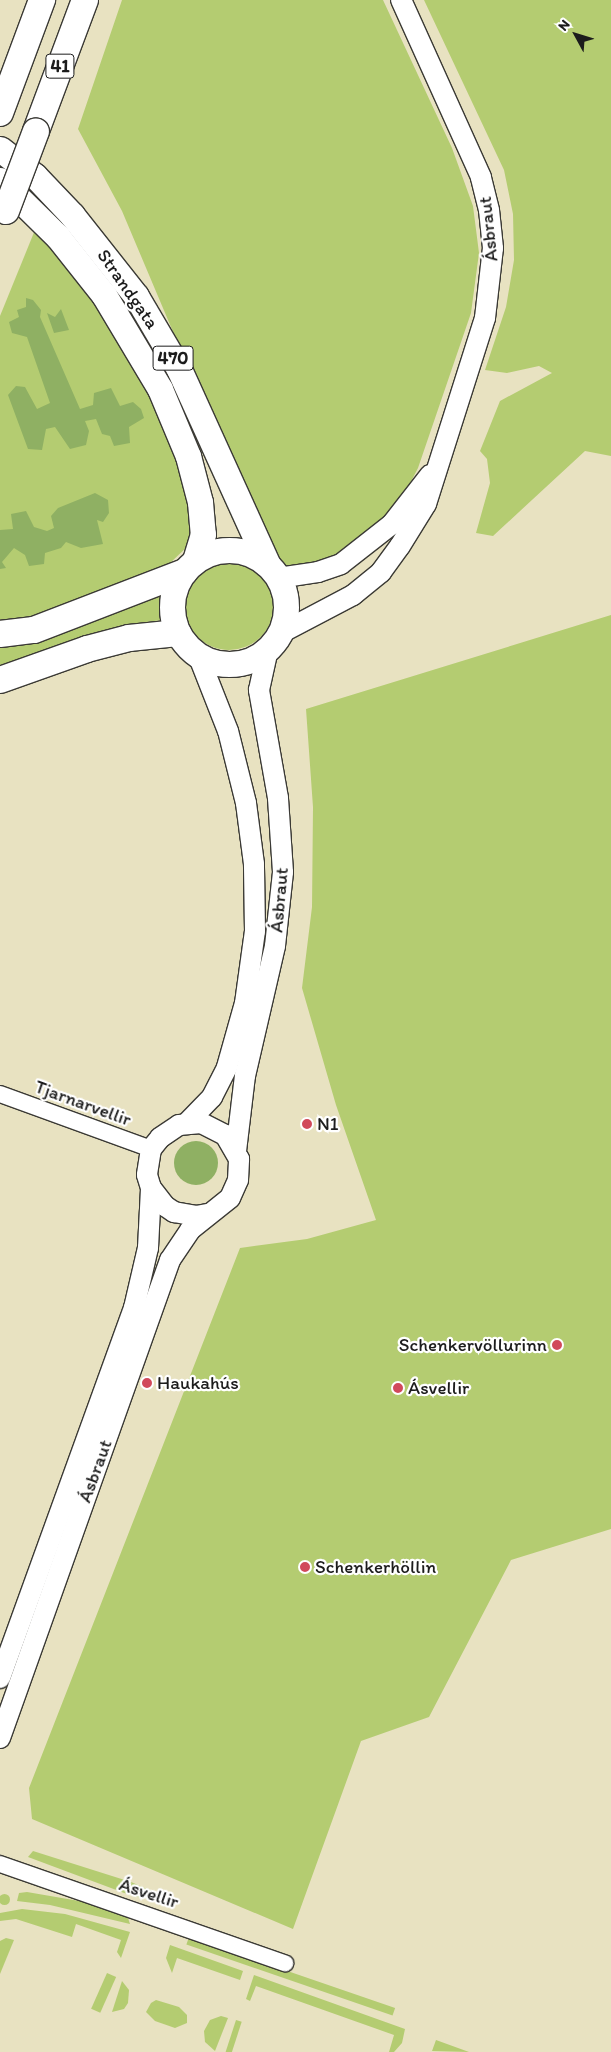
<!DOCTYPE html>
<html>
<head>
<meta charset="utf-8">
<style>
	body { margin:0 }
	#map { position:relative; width:611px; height:2052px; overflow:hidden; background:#e8e2c1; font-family:Itim,sans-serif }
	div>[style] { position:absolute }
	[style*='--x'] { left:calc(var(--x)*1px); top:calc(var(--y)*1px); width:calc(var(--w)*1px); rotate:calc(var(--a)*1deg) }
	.green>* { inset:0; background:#b4cc71; transform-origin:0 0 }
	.round { border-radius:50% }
	.forest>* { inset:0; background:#8fb063 }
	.roads { filter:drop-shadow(1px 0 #3b3a35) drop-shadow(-1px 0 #3b3a35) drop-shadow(0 1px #3b3a35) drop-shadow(0 -1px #3b3a35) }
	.minor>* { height:16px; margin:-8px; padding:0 8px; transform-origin:8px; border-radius:8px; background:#fff }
	.tertiary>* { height:20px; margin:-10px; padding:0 10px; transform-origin:10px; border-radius:10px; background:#fff }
	.primary>* { height:25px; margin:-12.5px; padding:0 12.5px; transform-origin:12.5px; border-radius:12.5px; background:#fff }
	.primary>.ring { margin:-12.5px; padding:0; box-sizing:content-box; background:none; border:25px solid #fff; border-radius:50% }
	.trunk>* { height:26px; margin:-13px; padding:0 13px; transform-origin:13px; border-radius:13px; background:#fff }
	.bridges { filter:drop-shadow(1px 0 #3b3a35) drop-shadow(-1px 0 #3b3a35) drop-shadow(0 1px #3b3a35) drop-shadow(0 -1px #3b3a35) }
	.trunk-bridge>* { height:26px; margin:-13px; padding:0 13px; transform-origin:13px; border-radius:13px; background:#fff }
	.dots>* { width:14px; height:14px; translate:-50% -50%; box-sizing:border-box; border:2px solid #fff; border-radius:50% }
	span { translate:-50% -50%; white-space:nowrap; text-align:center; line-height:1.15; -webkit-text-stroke:4.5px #fff; paint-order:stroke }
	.shield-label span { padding:1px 4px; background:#fff; border:1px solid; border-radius:4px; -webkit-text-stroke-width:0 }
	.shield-label { font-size:18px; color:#1c1c1c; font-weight:700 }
	.street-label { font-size:19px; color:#1c1c1c }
	.poi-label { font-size:19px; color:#1c1c1c }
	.left { translate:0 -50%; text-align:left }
	.right { translate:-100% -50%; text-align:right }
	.north { position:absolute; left:551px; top:10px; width:50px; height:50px; -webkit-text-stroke:4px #fff; paint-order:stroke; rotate:309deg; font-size:14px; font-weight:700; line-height:20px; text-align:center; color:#1c1c1c }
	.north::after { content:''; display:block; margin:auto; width:18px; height:22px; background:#1c1c1c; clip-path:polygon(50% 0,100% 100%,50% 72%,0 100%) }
</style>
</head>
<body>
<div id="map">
	<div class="green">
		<i style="clip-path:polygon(122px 0,383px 0,452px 148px,473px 206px,479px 253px,471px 313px,418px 468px,403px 497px,366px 539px,323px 565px,294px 569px,277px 563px,266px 552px,122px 211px,78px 129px)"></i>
		<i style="clip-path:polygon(424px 0,611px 0,611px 456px,585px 451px,493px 536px,476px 533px,490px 483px,487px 459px,480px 451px,500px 401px,552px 373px,539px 366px,507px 373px,485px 370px,506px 307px,514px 260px,513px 214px,504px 170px)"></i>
		<i style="clip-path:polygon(35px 230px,96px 303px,149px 392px,182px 470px,192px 524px,188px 546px,169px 564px,46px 613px,15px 621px,0 621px,0 316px)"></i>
		<i class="round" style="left:184px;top:560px;width:90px;height:90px"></i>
		<i style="clip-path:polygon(160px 592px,162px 620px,138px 623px,0 665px,0 643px)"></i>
		<i style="clip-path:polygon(611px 615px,611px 1529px,511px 1560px,429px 1717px,361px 1741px,293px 1929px,32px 1819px,29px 1788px,240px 1248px,307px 1239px,376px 1220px,336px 1105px,302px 988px,312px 907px,313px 807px,306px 709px)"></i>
		<i style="clip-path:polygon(33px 1851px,131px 1882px,159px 1894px,141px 1898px,127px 1894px,28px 1857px)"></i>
		<i style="clip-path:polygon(27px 1892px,85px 1902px,120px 1914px,128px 1918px,130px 1924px,50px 1905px,17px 1901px,19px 1893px)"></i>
		<i class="round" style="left:-1.5px;top:1893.5px;width:11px;height:11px"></i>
		<i style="clip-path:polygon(22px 1909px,65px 1914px,130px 1932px,121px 1958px,117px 1952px,121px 1940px,76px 1924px,72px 1937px,16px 1919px,0 1921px,0 1913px)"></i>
		<i style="left:189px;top:1937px;width:218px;height:8px;rotate:19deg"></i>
		<i style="clip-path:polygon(6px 1938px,14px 1940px,0 1974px,0 1941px)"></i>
		<i style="clip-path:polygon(170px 1945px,243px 1971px,240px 1980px,177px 1958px,172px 1973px,166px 1958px)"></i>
		<i style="left:107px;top:1973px;width:10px;height:39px;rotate:24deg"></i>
		<i style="clip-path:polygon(254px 1975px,405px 2029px,402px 2043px,394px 2052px,389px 2052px,394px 2035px,256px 1986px,250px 2001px,246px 1999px)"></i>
		<i style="clip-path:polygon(122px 1981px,129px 1990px,128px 2003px,124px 2009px,112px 2012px)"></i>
		<i style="clip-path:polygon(156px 2000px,179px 2007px,187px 2015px,187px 2023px,175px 2028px,155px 2021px,146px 2012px,151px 2003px)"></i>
		<i style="clip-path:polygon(221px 2016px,228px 2018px,215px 2051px,205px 2042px,204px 2031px,210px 2020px)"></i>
		<i style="left:236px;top:2020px;width:6px;height:34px;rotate:18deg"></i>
		<i style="clip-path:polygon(436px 2040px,469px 2052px,432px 2051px)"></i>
	</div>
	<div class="forest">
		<i style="clip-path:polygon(26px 298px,33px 300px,41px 310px,40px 317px,80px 409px,93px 405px,94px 393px,111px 388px,120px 406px,133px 402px,141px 409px,144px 418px,129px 427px,130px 443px,114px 446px,110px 436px,102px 434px,96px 419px,85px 421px,89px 431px,86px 445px,70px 449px,55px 427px,46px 429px,42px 450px,28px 449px,8px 395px,16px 386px,25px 387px,37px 409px,50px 403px,27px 337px,12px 333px,9px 322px,19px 317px,17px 310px,26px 307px)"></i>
		<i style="clip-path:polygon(61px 309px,69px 330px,54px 333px,47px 313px,55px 317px)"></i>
		<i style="clip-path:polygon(95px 493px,108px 500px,109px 513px,103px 522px,97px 520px,103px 544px,81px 548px,66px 542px,61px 548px,45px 553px,44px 564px,29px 566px,25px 555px,14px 548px,2px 562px,6px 568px,0 569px,0 530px,13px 529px,11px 514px,26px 511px,34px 527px,47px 531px,54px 528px,51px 516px,58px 508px)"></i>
		<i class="round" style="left:174px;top:1141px;width:44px;height:44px"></i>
	</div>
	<div class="roads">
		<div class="minor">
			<i style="--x:0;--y:1094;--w:161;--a:20"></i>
			<i style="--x:0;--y:1864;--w:302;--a:19.2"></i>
		</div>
		<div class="tertiary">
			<i style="--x:278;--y:578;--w:40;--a:-8.5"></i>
			<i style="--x:318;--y:572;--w:24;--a:-19"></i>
			<i style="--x:341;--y:564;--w:65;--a:-38.1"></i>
			<i style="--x:392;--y:524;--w:62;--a:-52.2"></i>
			<i style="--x:279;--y:634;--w:84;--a:-27.8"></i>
			<i style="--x:353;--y:595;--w:36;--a:-39"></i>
			<i style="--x:381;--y:572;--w:32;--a:-54"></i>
			<i style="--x:400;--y:546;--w:49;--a:-58.2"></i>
			<i style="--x:426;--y:504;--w:195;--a:-72.4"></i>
			<i style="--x:485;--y:318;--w:70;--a:-83.5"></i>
			<i style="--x:493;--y:248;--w:38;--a:-96"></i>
			<i style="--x:489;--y:210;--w:34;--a:-104"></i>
			<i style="--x:481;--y:177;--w:194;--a:-114.3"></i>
			<i style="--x:187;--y:1123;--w:36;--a:-46"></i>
			<i style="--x:212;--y:1097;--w:34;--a:-63"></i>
			<i style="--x:227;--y:1067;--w:66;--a:-74.3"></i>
			<i style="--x:245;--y:1003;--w:73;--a:-82.1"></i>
			<i style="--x:255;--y:931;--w:67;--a:-90.9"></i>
			<i style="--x:254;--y:864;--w:62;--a:-97.5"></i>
			<i style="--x:246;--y:803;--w:74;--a:-104"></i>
			<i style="--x:228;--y:731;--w:82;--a:-111.5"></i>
			<i style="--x:236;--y:1151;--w:76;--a:-83.2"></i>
			<i style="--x:245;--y:1076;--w:133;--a:-77"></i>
			<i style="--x:275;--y:946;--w:74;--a:-83.8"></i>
			<i style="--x:283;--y:872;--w:74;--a:-93.9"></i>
			<i style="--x:278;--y:798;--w:110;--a:-100"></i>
			<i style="--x:259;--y:690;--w:42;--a:-77.6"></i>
			<i style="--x:0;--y:1678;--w:394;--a:-70.1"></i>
			<i style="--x:134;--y:1308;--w:62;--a:-76.9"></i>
			<i style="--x:148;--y:1248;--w:60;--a:-87.1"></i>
			<i style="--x:0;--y:1738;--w:507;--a:-70.42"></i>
			<i style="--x:170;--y:1260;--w:36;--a:-56"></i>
			<i style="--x:190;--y:1230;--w:51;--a:-38.7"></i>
			<i style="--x:230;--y:1198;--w:20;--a:-66"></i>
			<i style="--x:238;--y:1180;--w:21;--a:-87"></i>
			<i style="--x:239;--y:1159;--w:28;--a:-120"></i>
			<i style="--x:225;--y:1135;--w:27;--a:-153"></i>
			<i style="--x:201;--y:1123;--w:22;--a:175"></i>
			<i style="--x:179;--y:1125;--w:23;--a:146"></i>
			<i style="--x:160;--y:1138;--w:14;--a:129"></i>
			<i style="--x:151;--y:1149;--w:26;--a:99"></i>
			<i style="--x:147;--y:1175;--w:14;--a:73"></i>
			<i style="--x:151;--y:1188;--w:23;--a:52"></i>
			<i style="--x:165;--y:1206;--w:11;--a:34"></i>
			<i style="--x:174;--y:1212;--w:22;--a:10"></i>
			<i style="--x:196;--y:1216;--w:11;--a:-10"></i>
		</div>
		<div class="primary">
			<i style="--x:0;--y:149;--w:44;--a:37.6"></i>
			<i style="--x:35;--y:176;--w:54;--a:46.5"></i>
			<i style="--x:72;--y:215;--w:103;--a:51.7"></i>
			<i style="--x:136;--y:296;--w:85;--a:59.5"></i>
			<i style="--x:179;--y:369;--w:215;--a:65.6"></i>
			<i style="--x:0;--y:180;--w:81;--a:44.5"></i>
			<i style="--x:58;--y:237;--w:74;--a:51.6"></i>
			<i style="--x:104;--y:295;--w:109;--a:59.2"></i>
			<i style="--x:160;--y:389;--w:73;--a:67.3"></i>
			<i style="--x:188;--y:456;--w:48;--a:75.4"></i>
			<i style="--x:200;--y:502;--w:32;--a:85"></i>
			<i style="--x:203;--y:534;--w:27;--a:107"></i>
			<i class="ring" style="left:172px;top:550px;width:89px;height:89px"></i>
		</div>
		<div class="trunk">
			<i style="--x:0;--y:113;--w:121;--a:-69.6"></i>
			<i style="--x:36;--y:131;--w:140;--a:-69.5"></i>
			<i style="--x:0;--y:634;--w:34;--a:-7"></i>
			<i style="--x:34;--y:630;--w:161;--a:-21.1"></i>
			<i style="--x:0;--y:680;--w:92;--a:-19.6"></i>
			<i style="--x:87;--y:649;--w:43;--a:-14.7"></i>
			<i style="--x:129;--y:638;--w:49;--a:-5.8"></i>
		</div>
	</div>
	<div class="bridges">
		<div class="trunk-bridge">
			<i style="--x:6;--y:211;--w:85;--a:-69.4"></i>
		</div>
	</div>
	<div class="dots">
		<i style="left:307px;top:1124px;background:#d1495b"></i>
		<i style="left:557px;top:1345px;background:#d1495b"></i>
		<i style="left:147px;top:1383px;background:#d1495b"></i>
		<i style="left:398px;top:1388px;background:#d1495b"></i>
		<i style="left:305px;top:1567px;background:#d1495b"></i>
	</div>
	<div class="shield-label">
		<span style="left:60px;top:66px">41</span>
		<span style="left:173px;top:358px">470</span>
	</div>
	<div class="street-label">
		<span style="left:488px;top:229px;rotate:-96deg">Ásbraut</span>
		<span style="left:128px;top:289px;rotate:55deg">Strandgata</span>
		<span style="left:279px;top:900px;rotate:-85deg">Ásbraut</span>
		<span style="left:83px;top:1103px;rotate:20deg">Tjarnarvellir</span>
		<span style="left:95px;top:1471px;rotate:-70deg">Ásbraut</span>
		<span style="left:149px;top:1893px;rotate:18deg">Ásvellir</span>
	</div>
	<div class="poi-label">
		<span class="left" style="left:317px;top:1124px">N1</span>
		<span class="right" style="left:547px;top:1345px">Schenkervöllurinn</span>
		<span class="left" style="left:157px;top:1383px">Haukahús</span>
		<span class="left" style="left:408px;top:1388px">Ásvellir</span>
		<span class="left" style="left:315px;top:1567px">Schenkerhöllin</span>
	</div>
	<div class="north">N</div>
</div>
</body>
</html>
